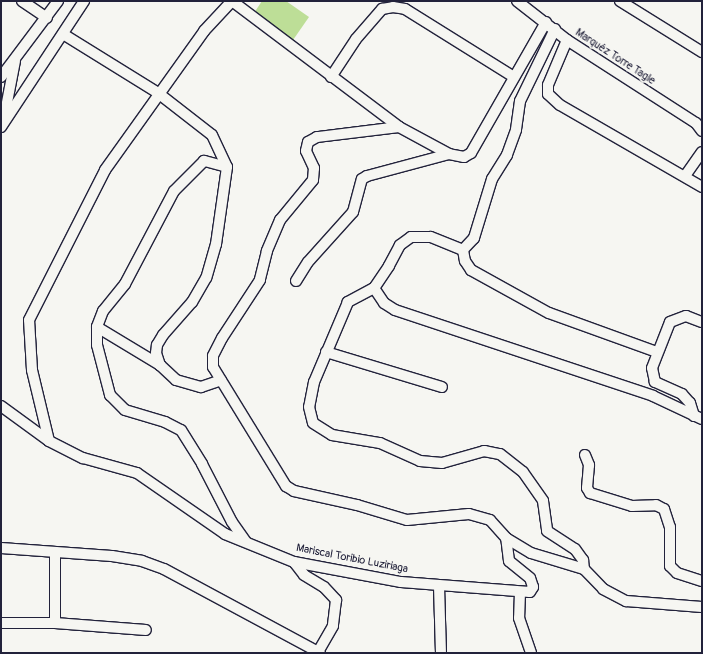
<!DOCTYPE html>
<html>
<head>
<meta charset="utf-8">
<style>
	body { margin:0 }
	#map { position:relative; width:703px; height:654px; overflow:hidden; background:#f6f6f2; font-family:Pangolin,sans-serif }
	div>[style] { position:absolute }
	[style*='--x'] { left:calc(var(--x)*1px); top:calc(var(--y)*1px); width:calc(var(--w)*1px); rotate:calc(var(--a)*1deg) }
	.green>* { inset:0; background:#bdde97 }
	.roads { filter:drop-shadow(1px 0 #22223b) drop-shadow(-1px 0 #22223b) drop-shadow(0 1px #22223b) drop-shadow(0 -1px #22223b) }
	.street>* { height:10px; margin:-5px; padding:0 5px; transform-origin:5px; border-radius:5px; background:#f6f6f2 }
	span { translate:-50% -50%; white-space:nowrap; text-align:center; line-height:1.15; -webkit-text-stroke:3.5px #f6f6f2; paint-order:stroke }
	.street-label { font-size:11px; color:#22223b }
	.frame { position:absolute; inset:0; border:2px solid #22223b; pointer-events:none }
</style>
</head>
<body>
<div id="map">
	<div class="green">
		<i style="clip-path:polygon(262px 1px,286px 1px,309px 17px,293px 40px,254px 13px)"></i>
	</div>
	<div class="roads">
		<div class="street">
			<i style="--x:22;--y:1;--w:30;--a:34"></i>
			<i style="--x:232;--y:1;--w:209;--a:37"></i>
			<i style="--x:517;--y:1;--w:63;--a:38"></i>
			<i style="--x:567;--y:40;--w:153;--a:32.8"></i>
			<i style="--x:696;--y:123;--w:10;--a:53"></i>
			<i style="--x:620;--y:1;--w:97;--a:31.9"></i>
			<i style="--x:546;--y:22;--w:151;--a:119.8"></i>
			<i style="--x:471;--y:153;--w:8;--a:150"></i>
			<i style="--x:464;--y:157;--w:15;--a:-169"></i>
			<i style="--x:449;--y:154;--w:57;--a:-151.6"></i>
			<i style="--x:399;--y:127;--w:83;--a:173"></i>
			<i style="--x:317;--y:137;--w:10;--a:151"></i>
			<i style="--x:308;--y:142;--w:9;--a:103"></i>
			<i style="--x:306;--y:151;--w:19;--a:65"></i>
			<i style="--x:314;--y:168;--w:12;--a:95"></i>
			<i style="--x:313;--y:180;--w:52;--a:129.5"></i>
			<i style="--x:280;--y:220;--w:34;--a:113"></i>
			<i style="--x:267;--y:251;--w:30;--a:104"></i>
			<i style="--x:260;--y:280;--w:69;--a:123.2"></i>
			<i style="--x:222;--y:338;--w:20;--a:117"></i>
			<i style="--x:213;--y:356;--w:11;--a:90"></i>
			<i style="--x:213;--y:367;--w:140;--a:58.5"></i>
			<i style="--x:286;--y:486;--w:9;--a:32"></i>
			<i style="--x:294;--y:491;--w:65;--a:12.5"></i>
			<i style="--x:357;--y:505;--w:52;--a:16.7"></i>
			<i style="--x:407;--y:520;--w:62;--a:-5.5"></i>
			<i style="--x:469;--y:514;--w:22;--a:16"></i>
			<i style="--x:490;--y:520;--w:24;--a:48"></i>
			<i style="--x:506;--y:538;--w:29;--a:31"></i>
			<i style="--x:531;--y:553;--w:55;--a:16.8"></i>
			<i style="--x:584;--y:569;--w:28;--a:46"></i>
			<i style="--x:603;--y:589;--w:26;--a:28"></i>
			<i style="--x:626;--y:601;--w:76;--a:4.5"></i>
			<i style="--x:555;--y:29;--w:80;--a:115.9"></i>
			<i style="--x:520;--y:101;--w:29;--a:98"></i>
			<i style="--x:516;--y:130;--w:27;--a:110"></i>
			<i style="--x:507;--y:155;--w:28;--a:122"></i>
			<i style="--x:492;--y:179;--w:62;--a:107"></i>
			<i style="--x:474;--y:238;--w:16;--a:133"></i>
			<i style="--x:463;--y:250;--w:35;--a:-158"></i>
			<i style="--x:430;--y:237;--w:19;--a:180"></i>
			<i style="--x:411;--y:237;--w:14;--a:144"></i>
			<i style="--x:400;--y:245;--w:24;--a:118"></i>
			<i style="--x:389;--y:266;--w:27;--a:124"></i>
			<i style="--x:374;--y:288;--w:30;--a:152"></i>
			<i style="--x:348;--y:302;--w:87;--a:113"></i>
			<i style="--x:314;--y:382;--w:25;--a:101"></i>
			<i style="--x:309;--y:407;--w:16;--a:76"></i>
			<i style="--x:313;--y:423;--w:22;--a:32"></i>
			<i style="--x:332;--y:435;--w:49;--a:9.5"></i>
			<i style="--x:380;--y:443;--w:44;--a:24.2"></i>
			<i style="--x:420;--y:461;--w:22;--a:5"></i>
			<i style="--x:442;--y:463;--w:44;--a:-15.9"></i>
			<i style="--x:484;--y:451;--w:16;--a:11"></i>
			<i style="--x:500;--y:454;--w:29;--a:38"></i>
			<i style="--x:523;--y:472;--w:35;--a:55"></i>
			<i style="--x:543;--y:501;--w:30;--a:82"></i>
			<i style="--x:547;--y:531;--w:33;--a:33"></i>
			<i style="--x:575;--y:549;--w:14;--a:54"></i>
			<i style="--x:583;--y:560;--w:9;--a:84"></i>
			<i style="--x:63;--y:34;--w:112;--a:31.8"></i>
			<i style="--x:158;--y:93;--w:68;--a:37.9"></i>
			<i style="--x:212;--y:135;--w:35;--a:65"></i>
			<i style="--x:227;--y:167;--w:78;--a:98.1"></i>
			<i style="--x:216;--y:244;--w:35;--a:106"></i>
			<i style="--x:206;--y:278;--w:28;--a:120"></i>
			<i style="--x:192;--y:302;--w:44;--a:131.3"></i>
			<i style="--x:163;--y:335;--w:12;--a:121"></i>
			<i style="--x:157;--y:345;--w:8;--a:97"></i>
			<i style="--x:156;--y:353;--w:13;--a:72"></i>
			<i style="--x:160;--y:365;--w:22;--a:43"></i>
			<i style="--x:176;--y:380;--w:26;--a:16"></i>
			<i style="--x:201;--y:387;--w:21;--a:-19"></i>
			<i style="--x:567;--y:40;--w:49;--a:112.9"></i>
			<i style="--x:548;--y:85;--w:9;--a:90"></i>
			<i style="--x:548;--y:94;--w:16;--a:43"></i>
			<i style="--x:560;--y:105;--w:164;--a:30"></i>
			<i style="--x:1;--y:77;--w:95;--a:-53.1"></i>
			<i style="--x:331;--y:77;--w:45;--a:-56.7"></i>
			<i style="--x:356;--y:39;--w:40;--a:-49"></i>
			<i style="--x:382;--y:9;--w:11;--a:-10"></i>
			<i style="--x:393;--y:7;--w:12;--a:9"></i>
			<i style="--x:405;--y:9;--w:128;--a:32"></i>
			<i style="--x:4;--y:118;--w:58;--a:-79.1"></i>
			<i style="--x:1;--y:127;--w:151;--a:-56.6"></i>
			<i style="--x:227;--y:167;--w:24;--a:-165"></i>
			<i style="--x:204;--y:161;--w:42;--a:135"></i>
			<i style="--x:174;--y:191;--w:105;--a:117.8"></i>
			<i style="--x:125;--y:284;--w:35;--a:129"></i>
			<i style="--x:103;--y:311;--w:17;--a:111"></i>
			<i style="--x:97;--y:327;--w:18;--a:90"></i>
			<i style="--x:97;--y:345;--w:52;--a:75.4"></i>
			<i style="--x:110;--y:395;--w:21;--a:45"></i>
			<i style="--x:125;--y:410;--w:42;--a:16.7"></i>
			<i style="--x:165;--y:422;--w:18;--a:27"></i>
			<i style="--x:181;--y:430;--w:40;--a:58"></i>
			<i style="--x:202;--y:464;--w:65;--a:62.7"></i>
			<i style="--x:232;--y:522;--w:24;--a:55"></i>
			<i style="--x:685;--y:176;--w:29;--a:-55"></i>
			<i style="--x:463;--y:250;--w:11;--a:80"></i>
			<i style="--x:465;--y:261;--w:11;--a:56"></i>
			<i style="--x:471;--y:270;--w:89;--a:28.9"></i>
			<i style="--x:549;--y:313;--w:115;--a:19.9"></i>
			<i style="--x:296;--y:281;--w:22;--a:-58"></i>
			<i style="--x:308;--y:262;--w:67;--a:-48"></i>
			<i style="--x:353;--y:212;--w:34;--a:-75"></i>
			<i style="--x:362;--y:179;--w:6;--a:-31"></i>
			<i style="--x:367;--y:176;--w:85;--a:-15"></i>
			<i style="--x:374;--y:288;--w:18;--a:56"></i>
			<i style="--x:384;--y:303;--w:13;--a:32"></i>
			<i style="--x:395;--y:310;--w:272;--a:18.4"></i>
			<i style="--x:653;--y:396;--w:54;--a:25.1"></i>
			<i style="--x:97;--y:327;--w:74;--a:31.1"></i>
			<i style="--x:326;--y:352;--w:121;--a:16.8"></i>
			<i style="--x:1;--y:406;--w:59;--a:36.1"></i>
			<i style="--x:49;--y:441;--w:38;--a:27"></i>
			<i style="--x:83;--y:458;--w:56;--a:15.5"></i>
			<i style="--x:137;--y:473;--w:107;--a:34.7"></i>
			<i style="--x:225;--y:534;--w:74;--a:22.1"></i>
			<i style="--x:294;--y:562;--w:109;--a:10.6"></i>
			<i style="--x:401;--y:582;--w:129;--a:4.4"></i>
			<i style="--x:530;--y:592;--w:6;--a:-59"></i>
			<i style="--x:533;--y:587;--w:9;--a:-108"></i>
			<i style="--x:530;--y:578;--w:27;--a:-141"></i>
			<i style="--x:509;--y:561;--w:23;--a:-97"></i>
			<i style="--x:694;--y:416;--w:14;--a:-107"></i>
			<i style="--x:690;--y:403;--w:12;--a:-132"></i>
			<i style="--x:682;--y:394;--w:30;--a:-156"></i>
			<i style="--x:655;--y:382;--w:14;--a:-102"></i>
			<i style="--x:652;--y:368;--w:49;--a:-68.6"></i>
			<i style="--x:670;--y:322;--w:17;--a:-21"></i>
			<i style="--x:686;--y:316;--w:17;--a:21"></i>
			<i style="--x:49;--y:441;--w:73;--a:-103.5"></i>
			<i style="--x:32;--y:370;--w:50;--a:-93.4"></i>
			<i style="--x:29;--y:320;--w:168;--a:-63.1"></i>
			<i style="--x:105;--y:170;--w:171;--a:-54.5"></i>
			<i style="--x:204;--y:31;--w:41;--a:-47"></i>
			<i style="--x:585;--y:455;--w:11;--a:68"></i>
			<i style="--x:589;--y:465;--w:23;--a:95"></i>
			<i style="--x:587;--y:488;--w:6;--a:59"></i>
			<i style="--x:590;--y:493;--w:44;--a:17.2"></i>
			<i style="--x:632;--y:506;--w:24;--a:-2"></i>
			<i style="--x:656;--y:505;--w:9;--a:27"></i>
			<i style="--x:664;--y:509;--w:19;--a:72"></i>
			<i style="--x:670;--y:527;--w:39;--a:90"></i>
			<i style="--x:670;--y:566;--w:10;--a:45"></i>
			<i style="--x:677;--y:573;--w:26;--a:18"></i>
			<i style="--x:1;--y:548;--w:111;--a:4.1"></i>
			<i style="--x:112;--y:556;--w:30;--a:9"></i>
			<i style="--x:142;--y:561;--w:23;--a:20"></i>
			<i style="--x:164;--y:569;--w:177;--a:28.3"></i>
			<i style="--x:55;--y:552;--w:71;--a:90"></i>
			<i style="--x:294;--y:562;--w:16;--a:52"></i>
			<i style="--x:304;--y:575;--w:23;--a:31"></i>
			<i style="--x:324;--y:587;--w:18;--a:47"></i>
			<i style="--x:336;--y:600;--w:26;--a:97"></i>
			<i style="--x:333;--y:626;--w:30;--a:120"></i>
			<i style="--x:439;--y:586;--w:67;--a:88.3"></i>
			<i style="--x:520;--y:592;--w:26;--a:92"></i>
			<i style="--x:519;--y:618;--w:37;--a:71"></i>
			<i style="--x:1;--y:623;--w:54;--a:0"></i>
			<i style="--x:55;--y:623;--w:91;--a:4.4"></i>
		</div>
	</div>
	<div class="street-label">
		<span style="left:615px;top:57px;rotate:33deg">Marquéz Torre Tagle</span>
		<span style="left:352px;top:559px;rotate:11deg">Mariscal Toribio Luziriaga</span>
	</div>
	<div class="frame"></div>
</div>
</body>
</html>
